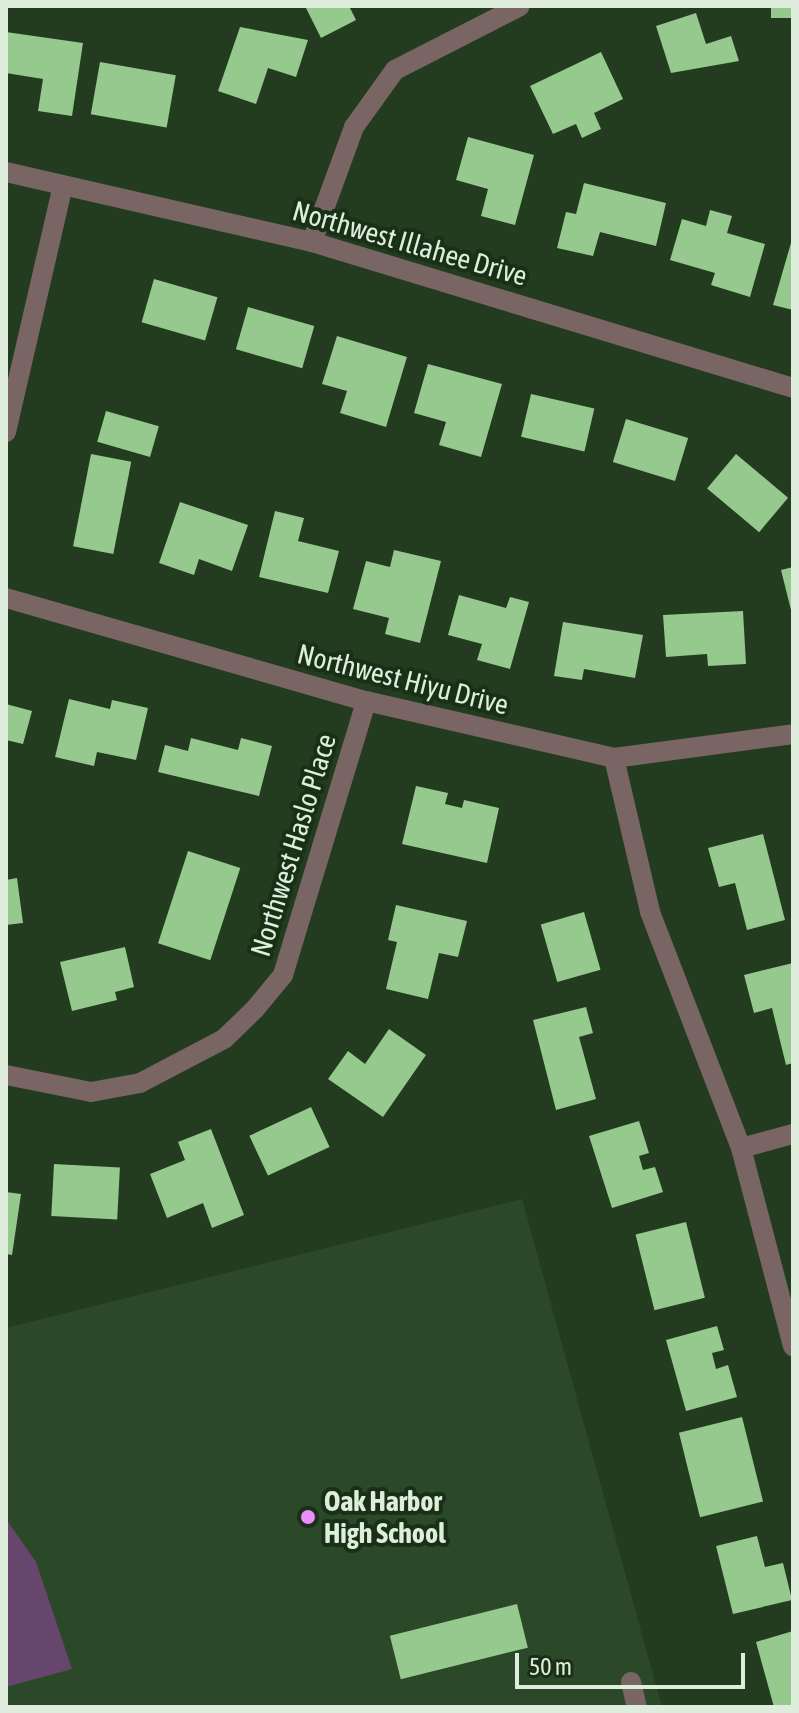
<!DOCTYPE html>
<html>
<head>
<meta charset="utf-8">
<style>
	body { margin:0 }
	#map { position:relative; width:799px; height:1713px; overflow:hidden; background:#233b1f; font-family:"Asap Condensed",sans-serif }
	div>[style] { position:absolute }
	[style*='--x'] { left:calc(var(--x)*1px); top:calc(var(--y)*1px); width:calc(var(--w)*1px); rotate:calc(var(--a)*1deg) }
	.built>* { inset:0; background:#2b4928 }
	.green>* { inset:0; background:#67466d }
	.building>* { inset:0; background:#95c98e; transform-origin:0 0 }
	.minor>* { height:20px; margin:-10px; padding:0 10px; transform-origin:10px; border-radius:10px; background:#796564 }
	.dots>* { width:22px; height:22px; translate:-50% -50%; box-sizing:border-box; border:4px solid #193016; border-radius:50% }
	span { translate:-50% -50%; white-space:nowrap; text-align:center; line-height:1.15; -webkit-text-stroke:8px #193016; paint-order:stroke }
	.street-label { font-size:28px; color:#deeddc }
	.poi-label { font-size:28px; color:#deeddc; font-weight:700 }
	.left { translate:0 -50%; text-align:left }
	.frame { position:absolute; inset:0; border:8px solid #deeddc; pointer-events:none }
	.scale { position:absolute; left:515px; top:1653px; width:230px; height:36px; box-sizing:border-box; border:4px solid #deeddc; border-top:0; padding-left:10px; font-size:24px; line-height:28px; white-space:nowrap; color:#deeddc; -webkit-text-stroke:6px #193016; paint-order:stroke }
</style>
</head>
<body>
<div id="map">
	<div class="built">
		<i style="clip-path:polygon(522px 1199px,662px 1707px,6px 1707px,6px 1328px)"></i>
	</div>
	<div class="green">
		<i style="clip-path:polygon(6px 1519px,36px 1562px,72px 1669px,6px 1687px)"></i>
	</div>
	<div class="building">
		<i style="clip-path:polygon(305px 6px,349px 6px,356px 20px,321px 38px)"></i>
		<i style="left:771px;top:6px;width:22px;height:12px"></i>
		<i style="clip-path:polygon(696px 13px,706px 44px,731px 36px,739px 61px,671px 73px,656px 26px)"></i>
		<i style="clip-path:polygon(240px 27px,308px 40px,296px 77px,268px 68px,256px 104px,218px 91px)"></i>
		<i style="clip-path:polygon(6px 32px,83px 43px,72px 116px,38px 111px,43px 79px,6px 73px)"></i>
		<i style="clip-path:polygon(601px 52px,623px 99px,594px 113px,601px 129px,582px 138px,576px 124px,553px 134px,530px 86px)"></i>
		<i style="left:100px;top:62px;width:77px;height:53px;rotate:10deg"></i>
		<i style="clip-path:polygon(468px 137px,534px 155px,515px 225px,481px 216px,488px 189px,456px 180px)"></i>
		<i style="clip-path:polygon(584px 183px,666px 203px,656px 246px,600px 232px,593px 256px,557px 248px,566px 212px,576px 214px)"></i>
		<i style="clip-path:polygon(710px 210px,732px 216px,727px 233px,765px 244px,750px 297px,711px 285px,715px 273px,670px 260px,682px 219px,706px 226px)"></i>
		<i style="clip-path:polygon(793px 236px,793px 310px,773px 305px)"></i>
		<i style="left:154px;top:279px;width:66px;height:45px;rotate:16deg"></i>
		<i style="left:248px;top:307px;width:69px;height:44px;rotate:16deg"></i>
		<i style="clip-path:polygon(337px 336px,407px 357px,386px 427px,340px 413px,347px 391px,322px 384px)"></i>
		<i style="clip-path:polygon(428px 364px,502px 384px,481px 457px,439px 445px,446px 422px,414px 413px)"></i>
		<i style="left:531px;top:394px;width:65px;height:44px;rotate:13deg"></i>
		<i style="left:106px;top:411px;width:55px;height:32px;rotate:16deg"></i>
		<i style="left:626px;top:419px;width:65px;height:45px;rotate:17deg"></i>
		<i style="left:91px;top:454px;width:41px;height:94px;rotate:11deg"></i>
		<i style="left:736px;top:454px;width:68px;height:45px;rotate:40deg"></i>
		<i style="clip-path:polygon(180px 502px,248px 525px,232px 571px,199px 559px,194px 575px,159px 563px)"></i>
		<i style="clip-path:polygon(275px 511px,304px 518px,298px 541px,339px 551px,328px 593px,259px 577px)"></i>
		<i style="clip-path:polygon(394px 550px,441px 561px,420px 643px,385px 634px,389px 618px,353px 609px,366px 561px,390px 567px)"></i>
		<i style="clip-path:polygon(793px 567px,793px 614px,792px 614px,781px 570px)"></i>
		<i style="clip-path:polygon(459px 595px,506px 608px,510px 597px,529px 602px,510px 669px,477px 660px,482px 644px,448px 635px)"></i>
		<i style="clip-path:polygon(743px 611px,746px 664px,708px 666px,707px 654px,666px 657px,663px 615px)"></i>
		<i style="clip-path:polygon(563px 622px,643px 635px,635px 678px,584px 669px,582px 680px,554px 676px)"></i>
		<i style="clip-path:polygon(69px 699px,110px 709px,112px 700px,148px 708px,136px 760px,97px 752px,94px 766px,55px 757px)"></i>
		<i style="clip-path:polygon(6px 704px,32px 711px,23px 744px,6px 740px)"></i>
		<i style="clip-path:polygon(191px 738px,238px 750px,241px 738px,272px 746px,259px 796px,158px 772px,165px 745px,188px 751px)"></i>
		<i style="clip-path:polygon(416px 786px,448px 793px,445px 804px,462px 808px,464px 800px,499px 808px,487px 863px,402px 844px)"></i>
		<i style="clip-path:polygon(763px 834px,785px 920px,747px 930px,735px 883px,719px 887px,708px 848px)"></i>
		<i style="left:188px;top:851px;width:55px;height:97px;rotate:18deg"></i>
		<i style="clip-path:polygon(17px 878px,23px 923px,6px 925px,6px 880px)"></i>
		<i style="clip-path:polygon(396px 905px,467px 921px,458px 957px,439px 953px,428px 999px,386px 989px,397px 942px,388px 940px)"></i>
		<i style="left:584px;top:912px;width:60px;height:45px;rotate:74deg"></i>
		<i style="clip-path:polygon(125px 947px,134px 987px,115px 992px,117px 1000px,72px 1011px,60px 962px)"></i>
		<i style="clip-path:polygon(793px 963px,793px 1063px,786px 1065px,772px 1008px,754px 1013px,744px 975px)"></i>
		<i style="clip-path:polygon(586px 1007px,593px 1033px,579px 1037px,596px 1099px,556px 1110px,533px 1020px)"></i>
		<i style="clip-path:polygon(389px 1029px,426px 1055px,383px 1117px,328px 1079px,348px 1051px,365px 1064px)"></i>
		<i style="left:311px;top:1107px;width:44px;height:68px;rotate:65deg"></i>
		<i style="clip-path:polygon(639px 1121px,649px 1153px,639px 1156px,643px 1170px,655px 1167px,663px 1192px,612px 1208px,589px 1136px)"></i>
		<i style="clip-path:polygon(211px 1129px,244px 1215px,212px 1228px,203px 1203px,167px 1218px,150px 1174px,185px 1160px,178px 1142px)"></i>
		<i style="left:54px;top:1164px;width:66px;height:52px;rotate:3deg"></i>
		<i style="clip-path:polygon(6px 1192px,21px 1194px,12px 1255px,6px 1254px)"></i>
		<i style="left:686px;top:1222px;width:78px;height:52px;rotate:76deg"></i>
		<i style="clip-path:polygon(717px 1326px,724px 1350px,712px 1353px,716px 1369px,728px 1365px,737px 1397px,686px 1411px,666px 1340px)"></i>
		<i style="left:742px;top:1417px;width:87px;height:65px;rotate:76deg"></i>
		<i style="clip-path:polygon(757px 1536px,765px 1567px,783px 1563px,792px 1600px,733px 1614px,716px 1546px)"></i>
		<i style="left:517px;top:1604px;width:45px;height:131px;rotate:76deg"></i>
		<i style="clip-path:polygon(793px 1631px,793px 1705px,774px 1707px,756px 1642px)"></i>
	</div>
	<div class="minor">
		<i style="--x:6;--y:172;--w:314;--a:12.9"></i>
		<i style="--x:312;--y:242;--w:503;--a:16.88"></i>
		<i style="--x:312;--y:242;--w:122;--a:-69.9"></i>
		<i style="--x:354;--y:127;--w:70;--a:-54.3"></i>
		<i style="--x:395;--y:70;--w:140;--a:-27.1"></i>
		<i style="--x:6;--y:432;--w:253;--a:-77"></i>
		<i style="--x:6;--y:598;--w:374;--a:16"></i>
		<i style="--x:366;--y:701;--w:254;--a:12.9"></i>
		<i style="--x:614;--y:758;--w:181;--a:-7.6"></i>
		<i style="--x:614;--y:758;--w:158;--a:76.8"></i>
		<i style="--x:650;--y:912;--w:253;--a:68.9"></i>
		<i style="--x:741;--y:1148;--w:205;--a:75.3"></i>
		<i style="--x:6;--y:1075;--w:87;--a:11.3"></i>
		<i style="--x:91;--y:1092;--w:50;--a:-10.4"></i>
		<i style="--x:140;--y:1083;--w:95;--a:-27.6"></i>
		<i style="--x:224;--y:1039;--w:43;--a:-44.1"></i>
		<i style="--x:255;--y:1009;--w:44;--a:-50.5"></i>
		<i style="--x:283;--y:975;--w:286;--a:-73.1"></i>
		<i style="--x:741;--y:1148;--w:54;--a:-15.1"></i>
		<i style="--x:631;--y:1682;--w:26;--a:77"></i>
	</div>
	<div class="dots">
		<i style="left:308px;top:1517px;background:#eb8dfb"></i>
	</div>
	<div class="street-label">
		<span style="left:410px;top:243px;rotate:16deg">Northwest Illahee Drive</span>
		<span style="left:403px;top:679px;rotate:14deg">Northwest Hiyu Drive</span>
		<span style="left:293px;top:845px;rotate:-73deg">Northwest Haslo Place</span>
	</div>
	<div class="poi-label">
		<span class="left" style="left:324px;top:1517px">Oak Harbor<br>High School</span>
	</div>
	<div class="frame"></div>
	<div class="scale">50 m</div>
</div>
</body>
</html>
